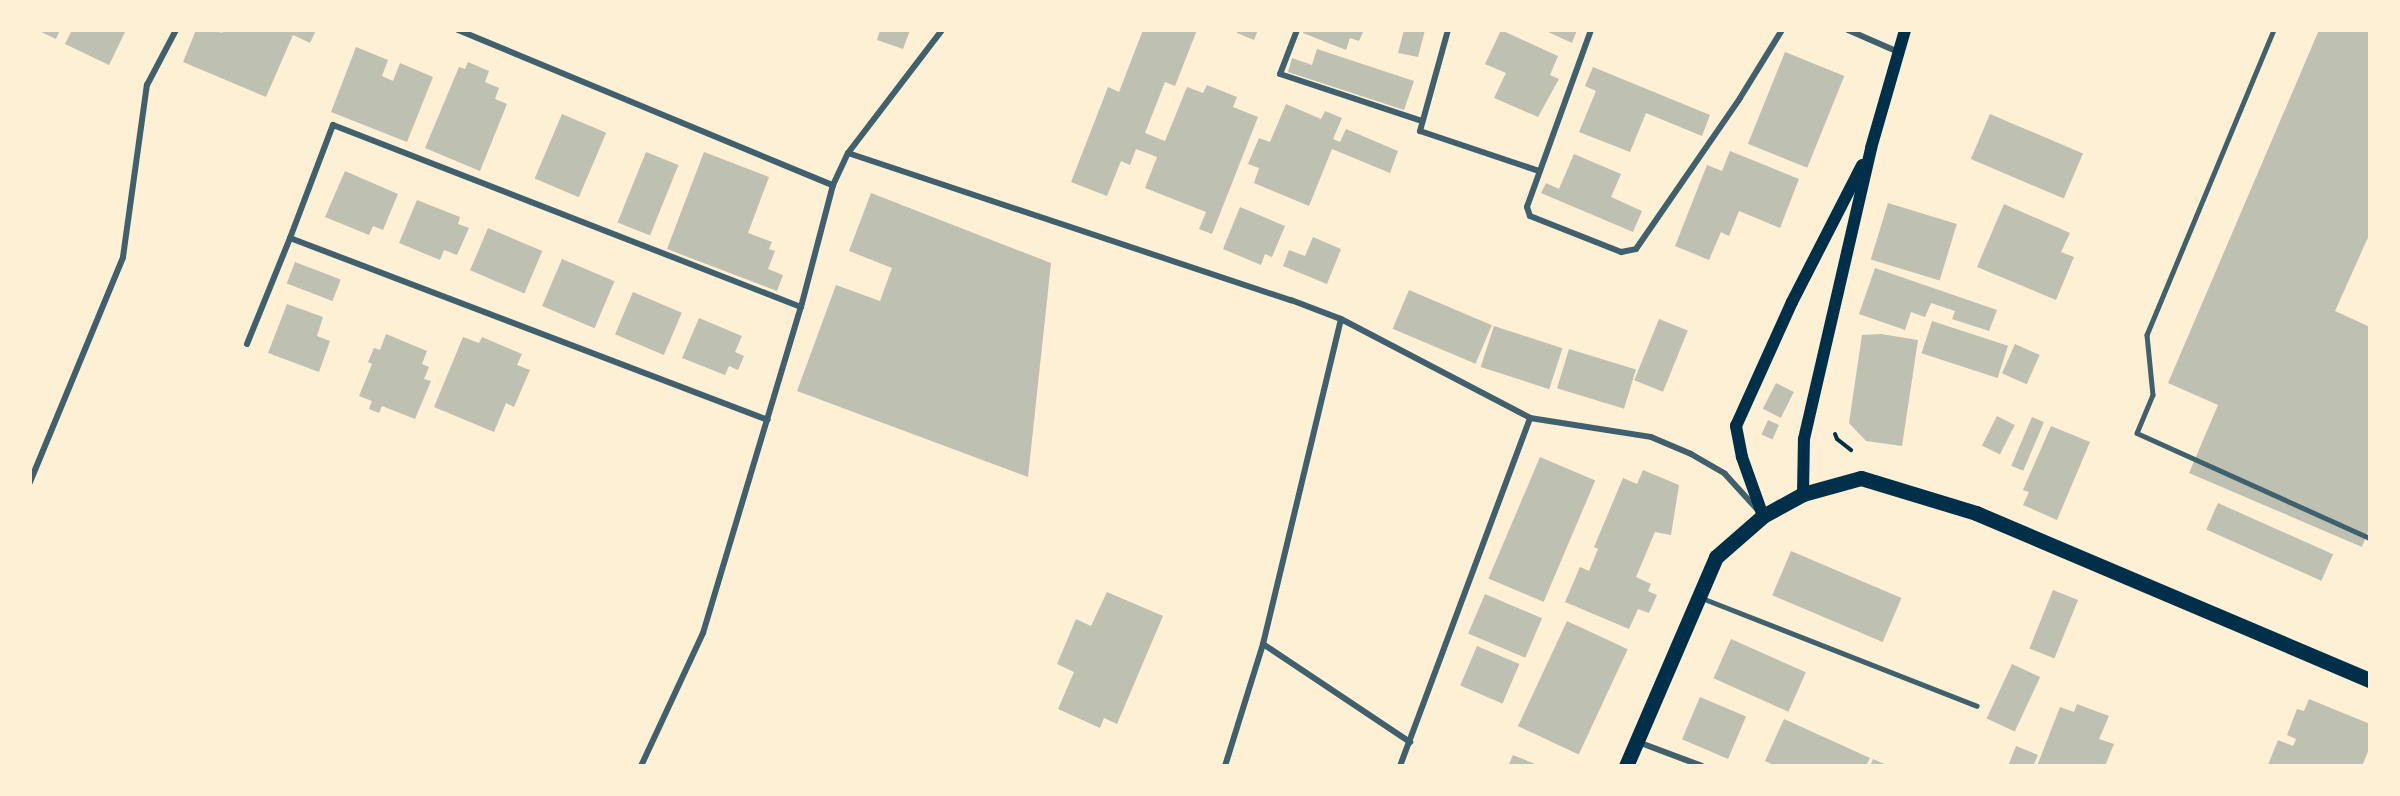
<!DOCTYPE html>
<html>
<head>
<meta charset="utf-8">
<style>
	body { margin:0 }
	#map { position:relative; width:2400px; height:796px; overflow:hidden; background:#fdf0d5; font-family:"Nunito Sans",sans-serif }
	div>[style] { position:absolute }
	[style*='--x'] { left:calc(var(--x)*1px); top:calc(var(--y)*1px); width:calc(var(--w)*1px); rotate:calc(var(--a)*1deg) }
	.building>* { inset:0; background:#bec0b2; transform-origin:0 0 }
	.path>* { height:4px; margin:-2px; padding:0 2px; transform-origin:2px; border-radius:2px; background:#003049 }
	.service>* { height:4.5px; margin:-2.25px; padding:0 2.25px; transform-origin:2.25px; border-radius:2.25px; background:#3f606c }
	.minor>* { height:6px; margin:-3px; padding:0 3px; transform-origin:3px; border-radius:3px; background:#3f606c }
	.secondary>* { height:12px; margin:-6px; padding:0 6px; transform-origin:6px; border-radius:6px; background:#003049 }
	.primary>* { height:15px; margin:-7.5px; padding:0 7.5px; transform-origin:7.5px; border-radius:7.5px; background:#003049 }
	span { translate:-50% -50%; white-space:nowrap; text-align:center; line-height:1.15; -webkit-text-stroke:6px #fdf0d5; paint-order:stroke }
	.frame { position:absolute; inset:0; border:32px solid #fdf0d5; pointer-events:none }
</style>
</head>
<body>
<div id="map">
	<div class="building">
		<i style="clip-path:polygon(37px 30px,60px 30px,56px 39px)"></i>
		<i style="clip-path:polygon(72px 30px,126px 30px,109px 65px,65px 44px)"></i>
		<i style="clip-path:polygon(196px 30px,214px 30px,222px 33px,223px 30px,316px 30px,310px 43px,293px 35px,266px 97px,183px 62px)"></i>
		<i style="clip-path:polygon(880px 30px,910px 30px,903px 49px,877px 40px)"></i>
		<i style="clip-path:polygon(1143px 30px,1197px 30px,1175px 86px,1165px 82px,1145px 133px,1165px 141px,1187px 87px,1203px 93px,1207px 85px,1237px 97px,1233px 107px,1258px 117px,1212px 234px,1199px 229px,1206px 212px,1145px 188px,1157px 157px,1136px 149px,1130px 165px,1121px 161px,1107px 196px,1071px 182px,1108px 87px,1119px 92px)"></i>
		<i style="clip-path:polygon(1238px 30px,1258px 30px,1254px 40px,1237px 33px)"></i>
		<i style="clip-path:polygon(1304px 30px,1364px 30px,1359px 41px,1350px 38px,1346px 50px,1303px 33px)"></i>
		<i style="clip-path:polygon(1404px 30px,1425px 30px,1418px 57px,1398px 53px)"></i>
		<i style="clip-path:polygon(1501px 30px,1558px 56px,1550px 75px,1559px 79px,1538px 117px,1494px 98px,1506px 73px,1485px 64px)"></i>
		<i style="clip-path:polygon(1544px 30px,1577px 30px,1572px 43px)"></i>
		<i style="clip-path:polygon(2319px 30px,2370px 30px,2370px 233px,2335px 311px,2370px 327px,2370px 527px,2362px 547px,2189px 473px,2218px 405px,2168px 383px)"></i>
		<i style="clip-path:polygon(356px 47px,388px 60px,382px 76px,393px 81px,400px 63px,433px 77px,407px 142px,331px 112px)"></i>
		<i style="clip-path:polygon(1317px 49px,1414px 81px,1404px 110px,1288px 72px,1292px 58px,1312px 65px)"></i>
		<i style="left:1785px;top:52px;width:64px;height:99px;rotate:22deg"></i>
		<i style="clip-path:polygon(468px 62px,489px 71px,485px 82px,499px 88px,495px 99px,507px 104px,480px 171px,425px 148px,459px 67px,465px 69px)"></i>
		<i style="clip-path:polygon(1593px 67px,1710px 115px,1702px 136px,1646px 113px,1630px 152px,1579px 132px,1596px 91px,1585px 86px)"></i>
		<i style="clip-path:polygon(1286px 104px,1321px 119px,1325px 111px,1342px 118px,1333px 139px,1340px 142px,1346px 129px,1398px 151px,1390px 173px,1332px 149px,1309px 206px,1254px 183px,1259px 168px,1248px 164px,1259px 138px,1270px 142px)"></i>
		<i style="left:562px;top:114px;width:48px;height:70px;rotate:23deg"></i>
		<i style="left:1990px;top:114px;width:101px;height:49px;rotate:23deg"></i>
		<i style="clip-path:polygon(1730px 151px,1799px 179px,1780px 228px,1739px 211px,1729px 236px,1721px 232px,1709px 260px,1675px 246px,1707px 165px,1722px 171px)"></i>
		<i style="left:646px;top:152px;width:35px;height:76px;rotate:22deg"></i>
		<i style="clip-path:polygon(704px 152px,769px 177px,748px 233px,772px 242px,769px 249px,775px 251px,768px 269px,783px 275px,777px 291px,667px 249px)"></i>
		<i style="clip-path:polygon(1574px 154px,1621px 174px,1611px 197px,1642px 211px,1633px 232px,1541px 193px,1546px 183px,1559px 189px)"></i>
		<i style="clip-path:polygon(345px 171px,398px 194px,383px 230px,373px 226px,369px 235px,325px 217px)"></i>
		<i style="clip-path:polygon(871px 193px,1051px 263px,1028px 477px,797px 391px,836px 285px,880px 301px,892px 268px,849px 251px)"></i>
		<i style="clip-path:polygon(417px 200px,460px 217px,458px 224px,469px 228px,457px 255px,444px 250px,440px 260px,399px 243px)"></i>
		<i style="left:1888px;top:203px;width:72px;height:59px;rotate:17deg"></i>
		<i style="clip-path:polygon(2004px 204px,2070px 233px,2061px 252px,2074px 257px,2056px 300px,1977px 267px)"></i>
		<i style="clip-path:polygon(1240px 207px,1285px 226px,1272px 257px,1265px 254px,1261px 265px,1223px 249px)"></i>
		<i style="left:488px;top:228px;width:59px;height:46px;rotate:23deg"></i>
		<i style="clip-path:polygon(1313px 237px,1341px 249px,1327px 284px,1283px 266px,1289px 250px,1305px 256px)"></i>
		<i style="left:562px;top:259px;width:57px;height:51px;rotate:23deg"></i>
		<i style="left:295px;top:262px;width:49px;height:23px;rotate:21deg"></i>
		<i style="clip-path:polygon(1875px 268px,1997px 310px,1989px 331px,1952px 319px,1955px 311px,1931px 303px,1925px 317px,1911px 312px,1905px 330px,1859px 314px)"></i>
		<i style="left:1409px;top:290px;width:90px;height:42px;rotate:23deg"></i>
		<i style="left:633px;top:292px;width:53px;height:46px;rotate:23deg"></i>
		<i style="clip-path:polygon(287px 304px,323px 317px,317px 336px,330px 341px,319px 372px,268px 353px)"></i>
		<i style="clip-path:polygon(699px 318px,742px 336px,735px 352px,744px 356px,738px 370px,729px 366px,725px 375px,682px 358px)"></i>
		<i style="left:1659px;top:319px;width:31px;height:66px;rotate:22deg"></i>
		<i style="left:1932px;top:321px;width:80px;height:34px;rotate:18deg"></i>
		<i style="left:1494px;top:326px;width:72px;height:43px;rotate:18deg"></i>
		<i style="clip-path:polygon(386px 334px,427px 351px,422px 364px,429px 367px,424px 379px,431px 381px,415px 419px,382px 406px,379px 413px,369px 409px,372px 401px,359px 396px,372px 364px,368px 362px,374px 348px,380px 350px)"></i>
		<i style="clip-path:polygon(1881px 334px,1918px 340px,1902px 446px,1866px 441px,1849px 423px,1862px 335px)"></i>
		<i style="clip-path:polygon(463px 337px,479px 343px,482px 337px,522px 354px,517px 365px,530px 370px,514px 407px,506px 403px,494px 432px,434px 407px)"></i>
		<i style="left:2015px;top:344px;width:27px;height:32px;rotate:24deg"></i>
		<i style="left:1569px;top:349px;width:70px;height:41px;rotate:17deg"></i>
		<i style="left:1776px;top:383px;width:20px;height:29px;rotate:27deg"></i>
		<i style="left:1997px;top:416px;width:20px;height:33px;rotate:27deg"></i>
		<i style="left:2032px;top:417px;width:13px;height:53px;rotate:23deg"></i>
		<i style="left:1768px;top:420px;width:12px;height:16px;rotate:24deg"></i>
		<i style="clip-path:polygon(2051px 426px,2090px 442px,2057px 520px,2023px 505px,2029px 492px,2023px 490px)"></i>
		<i style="left:1540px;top:457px;width:60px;height:132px;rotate:23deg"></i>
		<i style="clip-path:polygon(1643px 470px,1679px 485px,1671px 535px,1655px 532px,1636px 577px,1651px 584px,1648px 591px,1657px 595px,1649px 613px,1638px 609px,1629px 629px,1565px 602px,1580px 567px,1589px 571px,1598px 549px,1594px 547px,1623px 478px,1637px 484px)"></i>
		<i style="left:2218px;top:503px;width:126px;height:29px;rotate:24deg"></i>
		<i style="left:1791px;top:551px;width:120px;height:48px;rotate:23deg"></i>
		<i style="left:2053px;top:590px;width:27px;height:63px;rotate:22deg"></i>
		<i style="clip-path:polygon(1107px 592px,1163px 616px,1117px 724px,1104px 718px,1100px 728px,1058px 709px,1074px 672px,1057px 664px,1076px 619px,1091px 626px)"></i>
		<i style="left:1485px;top:594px;width:62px;height:43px;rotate:23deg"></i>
		<i style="left:1567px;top:621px;width:67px;height:116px;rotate:25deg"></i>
		<i style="left:1731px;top:639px;width:82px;height:43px;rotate:24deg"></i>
		<i style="left:1477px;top:646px;width:46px;height:43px;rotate:23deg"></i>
		<i style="left:2012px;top:664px;width:31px;height:60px;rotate:25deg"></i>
		<i style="left:1700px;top:697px;width:50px;height:46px;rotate:23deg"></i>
		<i style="clip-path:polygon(2309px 699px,2370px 724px,2370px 747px,2362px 766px,2268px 765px,2278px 740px,2293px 746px,2296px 739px,2287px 735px,2297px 709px,2304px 711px)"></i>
		<i style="clip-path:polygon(2077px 704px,2109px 716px,2099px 739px,2114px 744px,2105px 766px,2037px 766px,2060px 707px,2074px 712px)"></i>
		<i style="clip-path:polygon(1784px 719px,1870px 758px,1866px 766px,1776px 766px,1765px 761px)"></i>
		<i style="clip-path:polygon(2016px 746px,2038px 755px,2033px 766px,2008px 766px)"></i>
		<i style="clip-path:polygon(1513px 755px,1540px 766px,1508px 766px)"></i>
		<i style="clip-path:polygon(1873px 759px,1889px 766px,1870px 766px)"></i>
	</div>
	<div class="path">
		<i style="--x:1835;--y:434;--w:5;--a:68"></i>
		<i style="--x:1837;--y:439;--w:18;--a:38"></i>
	</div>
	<div class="service">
		<i style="--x:2274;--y:30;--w:330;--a:112.6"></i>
		<i style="--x:2147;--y:335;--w:60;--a:84.3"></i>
		<i style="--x:2153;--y:395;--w:41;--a:112.8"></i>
		<i style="--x:2137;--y:433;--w:256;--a:24.3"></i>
		<i style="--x:1702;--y:598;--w:295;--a:21.4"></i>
	</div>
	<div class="minor">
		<i style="--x:458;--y:30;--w:406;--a:22.5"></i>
		<i style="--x:1297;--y:30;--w:47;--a:111.1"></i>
		<i style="--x:1280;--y:74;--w:150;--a:18.3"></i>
		<i style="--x:1448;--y:30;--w:105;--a:105.5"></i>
		<i style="--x:1420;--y:131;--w:126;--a:18.6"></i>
		<i style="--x:1591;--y:30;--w:188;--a:109.9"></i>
		<i style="--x:1527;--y:207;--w:9;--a:72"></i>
		<i style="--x:1530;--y:216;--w:98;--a:21.6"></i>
		<i style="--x:1621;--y:252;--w:15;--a:-11"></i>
		<i style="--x:1636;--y:249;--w:183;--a:-55.4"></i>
		<i style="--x:1740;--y:98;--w:80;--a:-58.3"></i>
		<i style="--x:1848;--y:30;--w:55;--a:23.7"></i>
		<i style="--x:848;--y:153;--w:155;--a:-52.6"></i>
		<i style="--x:290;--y:238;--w:121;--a:-69.2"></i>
		<i style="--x:333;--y:125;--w:502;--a:21.25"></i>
		<i style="--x:247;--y:344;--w:114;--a:-67.9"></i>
		<i style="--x:290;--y:238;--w:511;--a:20.84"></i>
		<i style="--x:30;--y:482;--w:243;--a:-67.5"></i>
		<i style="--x:123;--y:257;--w:174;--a:-82.1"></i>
		<i style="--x:147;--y:85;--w:62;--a:-62.2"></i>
		<i style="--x:1263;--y:644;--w:177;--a:33.7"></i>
		<i style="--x:1638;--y:742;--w:68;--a:20.6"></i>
		<i style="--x:641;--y:766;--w:147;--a:-65"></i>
		<i style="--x:703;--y:633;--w:340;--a:-73.3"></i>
		<i style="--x:801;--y:307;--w:126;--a:-75.3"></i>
		<i style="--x:833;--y:185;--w:35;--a:-65"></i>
		<i style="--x:848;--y:153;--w:467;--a:18.4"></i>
		<i style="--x:1291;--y:300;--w:53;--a:20.8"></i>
		<i style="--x:1341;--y:319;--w:213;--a:27.6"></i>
		<i style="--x:1530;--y:418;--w:122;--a:8.9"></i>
		<i style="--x:1651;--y:437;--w:43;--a:23"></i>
		<i style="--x:1691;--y:454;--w:39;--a:30"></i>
		<i style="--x:1725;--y:474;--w:47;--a:47.6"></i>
		<i style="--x:1225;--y:766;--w:128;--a:-72.7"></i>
		<i style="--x:1263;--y:644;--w:334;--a:-76.5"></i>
		<i style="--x:1400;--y:766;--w:371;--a:-69.5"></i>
	</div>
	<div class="secondary">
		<i style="--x:1803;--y:494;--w:55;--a:-89"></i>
		<i style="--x:1804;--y:439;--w:299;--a:-77"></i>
		<i style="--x:1871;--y:148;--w:123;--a:-73.9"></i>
		<i style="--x:1763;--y:516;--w:63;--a:-109.6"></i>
		<i style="--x:1742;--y:457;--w:32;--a:-101"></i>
		<i style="--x:1736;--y:426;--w:136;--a:-65.7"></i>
		<i style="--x:1792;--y:302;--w:154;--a:-62.9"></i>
	</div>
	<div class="primary">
		<i style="--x:1626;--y:766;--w:228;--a:-66.7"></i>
		<i style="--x:1716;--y:557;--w:62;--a:-41.1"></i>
		<i style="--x:1763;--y:516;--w:46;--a:-28.8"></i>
		<i style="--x:1803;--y:494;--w:60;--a:-15.4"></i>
		<i style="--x:1861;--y:478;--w:120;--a:16.9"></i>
		<i style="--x:1976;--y:513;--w:428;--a:23"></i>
	</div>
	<div class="frame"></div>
</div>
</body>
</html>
